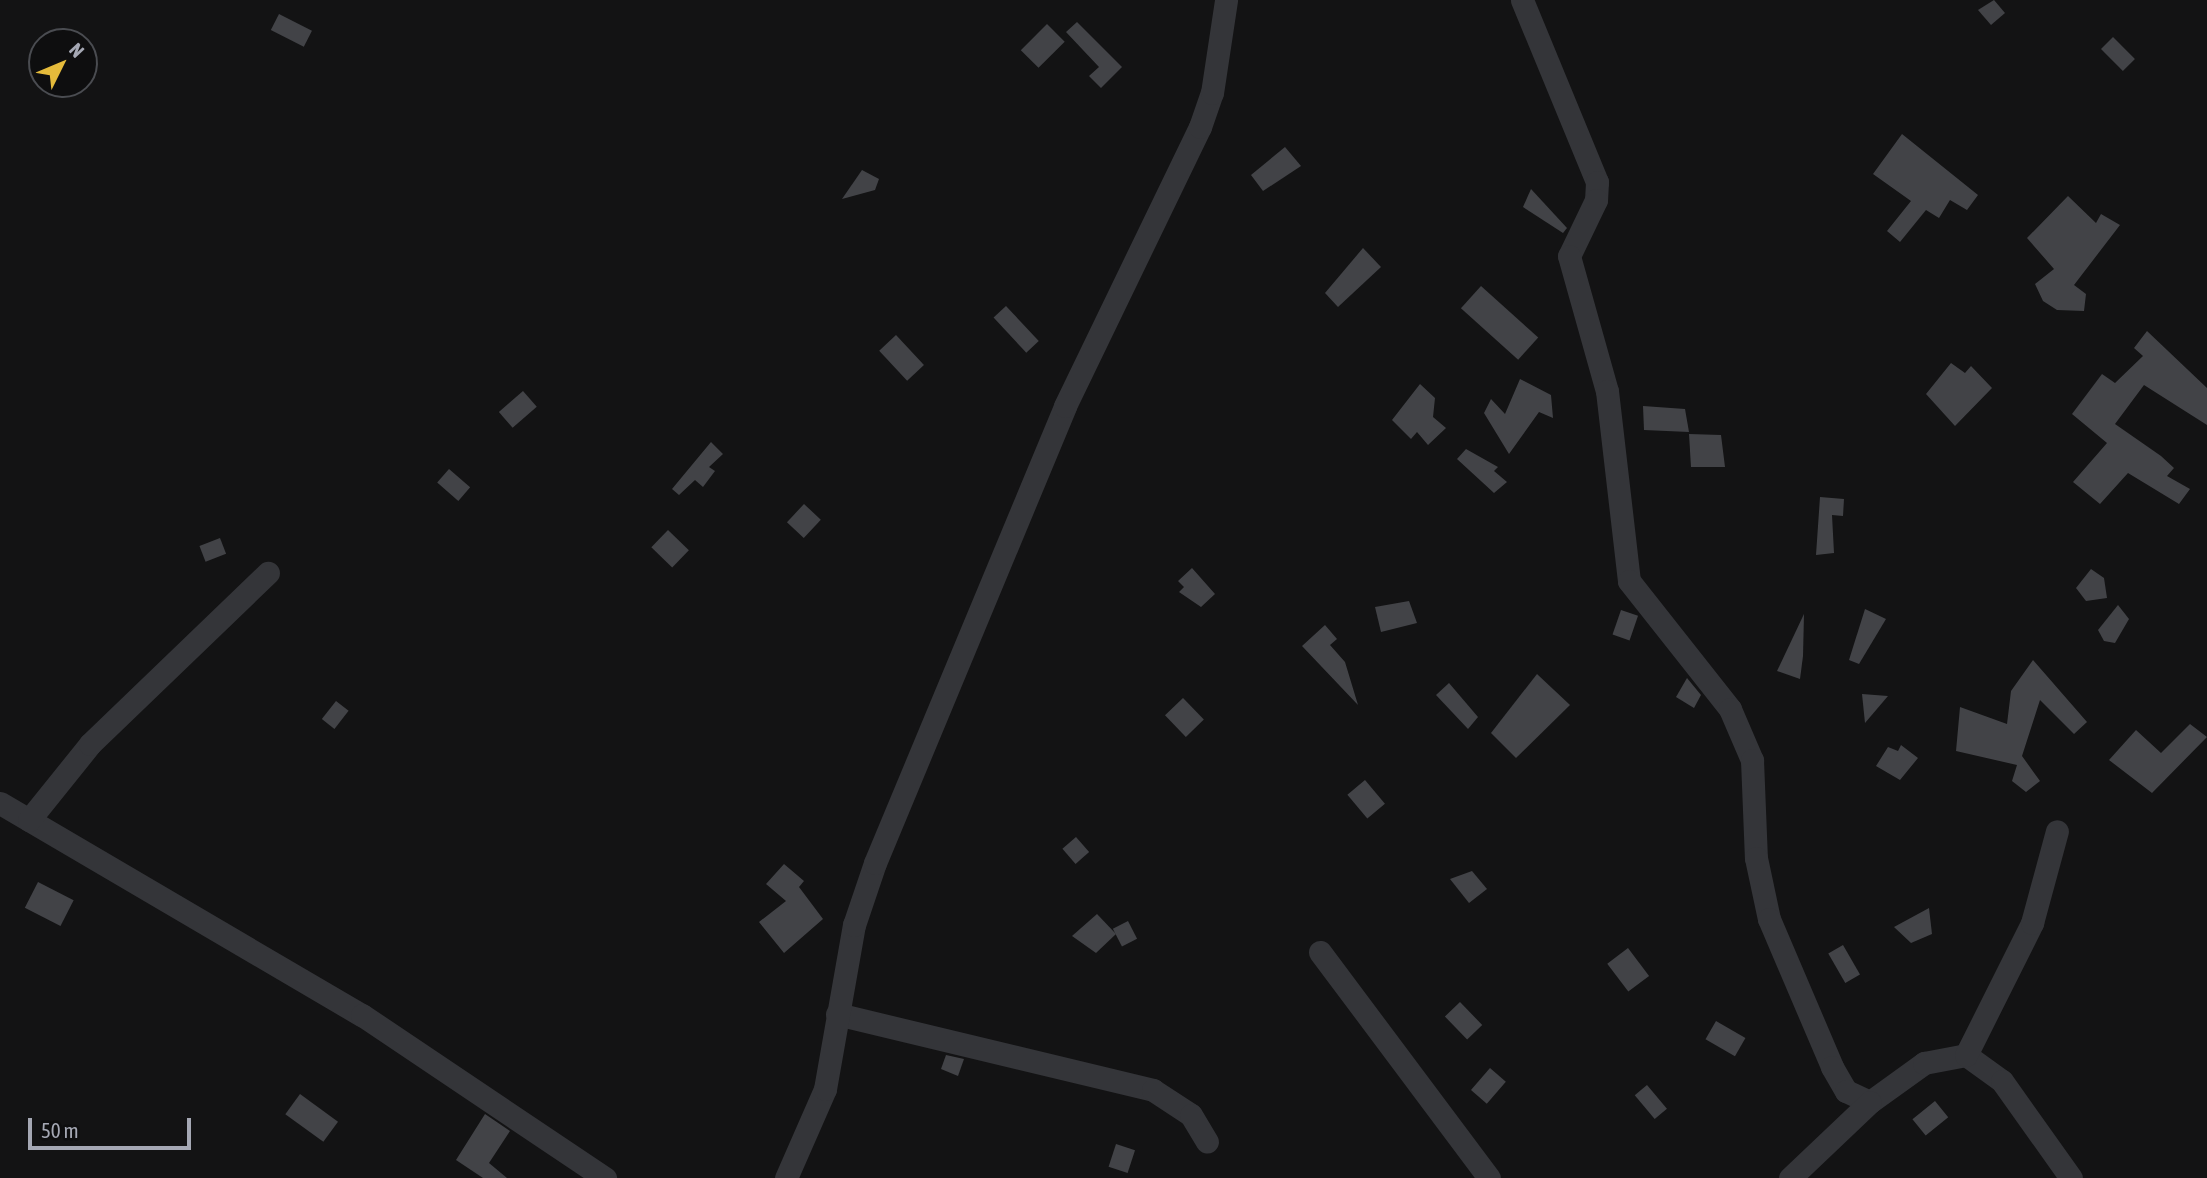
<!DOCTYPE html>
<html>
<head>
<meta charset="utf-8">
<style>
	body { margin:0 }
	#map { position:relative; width:2207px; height:1178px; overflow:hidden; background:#131314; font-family:"Asap Condensed",sans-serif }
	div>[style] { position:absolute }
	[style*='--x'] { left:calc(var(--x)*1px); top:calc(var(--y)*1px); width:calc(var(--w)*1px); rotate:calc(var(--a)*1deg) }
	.building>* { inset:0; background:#424347; transform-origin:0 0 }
	.street>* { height:23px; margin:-11.5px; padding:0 11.5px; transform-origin:11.5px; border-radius:11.5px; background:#343539 }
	span { translate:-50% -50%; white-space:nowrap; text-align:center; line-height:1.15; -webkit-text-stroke:5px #0e0e0f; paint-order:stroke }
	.north { position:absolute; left:28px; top:28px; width:70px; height:70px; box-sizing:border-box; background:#0e0e0f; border:2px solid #4a4c51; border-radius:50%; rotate:47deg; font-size:19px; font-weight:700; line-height:28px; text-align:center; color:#a5a8b4 }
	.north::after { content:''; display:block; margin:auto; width:24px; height:32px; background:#e5bb3b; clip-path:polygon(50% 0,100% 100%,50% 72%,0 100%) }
	.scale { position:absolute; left:28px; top:1118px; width:163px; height:32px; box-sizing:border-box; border:4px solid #a5a8b4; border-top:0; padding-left:9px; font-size:21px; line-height:24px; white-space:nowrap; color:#a5a8b4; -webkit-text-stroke:5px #0e0e0f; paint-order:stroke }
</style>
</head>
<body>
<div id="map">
	<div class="building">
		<i style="clip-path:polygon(1994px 0,2005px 13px,1991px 25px,1978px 10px)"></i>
		<i style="left:279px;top:14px;width:37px;height:18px;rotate:27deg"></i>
		<i style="clip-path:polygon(1077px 22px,1122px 67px,1101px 88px,1089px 76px,1099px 67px,1066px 32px)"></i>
		<i style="left:1047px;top:24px;width:25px;height:37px;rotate:45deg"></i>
		<i style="left:2113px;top:37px;width:31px;height:17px;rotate:45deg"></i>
		<i style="clip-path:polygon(1902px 134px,1978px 195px,1967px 210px,1950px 200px,1939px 218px,1926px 210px,1900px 242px,1887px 231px,1911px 201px,1873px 174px)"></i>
		<i style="clip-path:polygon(1285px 147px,1301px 166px,1263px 191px,1251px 175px)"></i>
		<i style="clip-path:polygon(862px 170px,879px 179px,875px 190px,842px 199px)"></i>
		<i style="clip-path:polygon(1531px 189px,1567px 228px,1563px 233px,1523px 207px)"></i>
		<i style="clip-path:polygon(2068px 196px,2096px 223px,2101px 214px,2120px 225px,2074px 285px,2086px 294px,2084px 311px,2057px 310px,2043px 301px,2035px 284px,2054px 269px,2027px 238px)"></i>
		<i style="clip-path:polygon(1363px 248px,1381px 267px,1338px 307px,1325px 293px)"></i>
		<i style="left:1481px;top:286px;width:77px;height:30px;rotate:42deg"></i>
		<i style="left:1006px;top:306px;width:48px;height:17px;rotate:47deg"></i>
		<i style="clip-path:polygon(2147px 331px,2207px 388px,2207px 425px,2144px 385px,2115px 424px,2161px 456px,2174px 468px,2167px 476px,2190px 489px,2179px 504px,2128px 473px,2100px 504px,2073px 482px,2107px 443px,2072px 414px,2102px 374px,2115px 383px,2143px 356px,2134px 348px)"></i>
		<i style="left:896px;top:335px;width:41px;height:23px;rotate:47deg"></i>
		<i style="clip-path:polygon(1951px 363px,1965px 373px,1971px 366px,1992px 388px,1955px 426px,1926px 394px)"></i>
		<i style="clip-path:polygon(1520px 379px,1551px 395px,1553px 418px,1539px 412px,1509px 454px,1484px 413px,1491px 399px,1505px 414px)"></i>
		<i style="clip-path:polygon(1420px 384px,1435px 398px,1433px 417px,1446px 428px,1428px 445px,1417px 432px,1411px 439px,1392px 420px)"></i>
		<i style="left:523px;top:391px;width:21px;height:32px;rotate:49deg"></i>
		<i style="clip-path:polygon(1643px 406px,1685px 409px,1689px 432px,1644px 430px)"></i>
		<i style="clip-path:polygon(1689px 434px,1721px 435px,1725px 467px,1691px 467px)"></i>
		<i style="clip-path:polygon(711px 442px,723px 454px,709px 467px,715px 471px,703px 487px,695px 480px,679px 495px,672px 489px)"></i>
		<i style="clip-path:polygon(1466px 449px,1498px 467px,1494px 471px,1507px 482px,1494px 493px,1457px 459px)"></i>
		<i style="left:449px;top:469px;width:28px;height:18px;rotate:41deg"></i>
		<i style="clip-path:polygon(1820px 497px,1844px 499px,1843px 516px,1832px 515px,1834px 553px,1816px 555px)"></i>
		<i style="left:804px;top:504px;width:23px;height:25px;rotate:43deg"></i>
		<i style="left:668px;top:530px;width:29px;height:24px;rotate:44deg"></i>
		<i style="left:220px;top:538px;width:17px;height:22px;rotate:69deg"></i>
		<i style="clip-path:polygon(1192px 568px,1215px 594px,1201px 607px,1179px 592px,1184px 587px,1178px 581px)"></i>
		<i style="clip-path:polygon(2091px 569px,2104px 578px,2107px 598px,2086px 601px,2076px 588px)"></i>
		<i style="clip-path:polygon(1409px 601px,1417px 623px,1381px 632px,1375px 607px)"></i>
		<i style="clip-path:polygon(2118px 605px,2129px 619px,2115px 643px,2104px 641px,2098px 630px)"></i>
		<i style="clip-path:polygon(1865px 609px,1886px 619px,1859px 664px,1849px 660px)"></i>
		<i style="left:1621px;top:610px;width:18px;height:26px;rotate:19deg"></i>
		<i style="clip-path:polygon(1804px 614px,1803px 656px,1800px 679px,1777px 671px)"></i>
		<i style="clip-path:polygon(1325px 625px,1337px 639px,1330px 645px,1345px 662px,1358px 705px,1302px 646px)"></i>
		<i style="clip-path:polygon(2033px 660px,2087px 722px,2074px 734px,2040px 700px,2022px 756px,2040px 781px,2026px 792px,2012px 781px,2017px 765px,1956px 751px,1960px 707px,2007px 724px,2011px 691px)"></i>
		<i style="clip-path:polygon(1537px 674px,1570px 705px,1516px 758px,1491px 733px)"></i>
		<i style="clip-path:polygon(1687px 678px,1701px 695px,1694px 708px,1676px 697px)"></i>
		<i style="clip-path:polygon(1449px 683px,1478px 717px,1468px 729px,1436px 695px)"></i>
		<i style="clip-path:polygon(1862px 694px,1888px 696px,1865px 723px)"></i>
		<i style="left:1183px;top:698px;width:30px;height:25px;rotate:46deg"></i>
		<i style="left:336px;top:701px;width:16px;height:23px;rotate:38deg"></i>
		<i style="clip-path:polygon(2190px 724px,2207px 737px,2152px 793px,2109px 760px,2136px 730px,2161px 753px)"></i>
		<i style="clip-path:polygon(1901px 745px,1918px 758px,1900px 780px,1876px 766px,1888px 747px,1898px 751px)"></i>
		<i style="left:1365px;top:780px;width:31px;height:23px;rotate:50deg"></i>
		<i style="left:1076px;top:837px;width:20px;height:18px;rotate:49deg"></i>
		<i style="clip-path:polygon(784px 864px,804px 881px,799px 887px,823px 919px,784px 953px,759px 922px,786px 901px,766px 884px)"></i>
		<i style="clip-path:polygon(1472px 871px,1487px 889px,1469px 903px,1450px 879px)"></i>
		<i style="left:38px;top:882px;width:40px;height:29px;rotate:27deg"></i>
		<i style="clip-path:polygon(1929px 908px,1932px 934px,1911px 943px,1894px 927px)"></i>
		<i style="clip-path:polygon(1097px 914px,1116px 934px,1096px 953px,1072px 936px)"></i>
		<i style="left:1128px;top:921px;width:20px;height:17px;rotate:63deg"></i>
		<i style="left:1843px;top:945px;width:34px;height:17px;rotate:60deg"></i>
		<i style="left:1628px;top:948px;width:35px;height:26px;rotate:53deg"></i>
		<i style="left:1460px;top:1002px;width:32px;height:21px;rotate:46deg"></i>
		<i style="left:1716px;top:1021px;width:34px;height:21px;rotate:30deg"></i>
		<i style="clip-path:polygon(946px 1055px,964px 1059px,958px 1076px,941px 1069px)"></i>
		<i style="left:1490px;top:1068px;width:21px;height:29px;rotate:41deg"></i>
		<i style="left:1647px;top:1085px;width:31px;height:16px;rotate:50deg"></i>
		<i style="left:300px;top:1094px;width:47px;height:25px;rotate:36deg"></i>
		<i style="left:1935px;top:1101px;width:21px;height:29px;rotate:51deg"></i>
		<i style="clip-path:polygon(485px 1114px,510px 1131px,489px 1163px,507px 1178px,483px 1178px,456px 1160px)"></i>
		<i style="left:1116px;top:1144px;width:20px;height:24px;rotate:18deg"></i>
	</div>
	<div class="street">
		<i style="--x:1522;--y:0;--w:197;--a:67.6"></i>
		<i style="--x:1597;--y:182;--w:18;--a:93"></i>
		<i style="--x:1596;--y:200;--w:62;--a:115.7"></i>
		<i style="--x:1569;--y:256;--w:140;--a:74.3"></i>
		<i style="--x:1607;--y:391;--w:191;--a:83.4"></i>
		<i style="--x:1629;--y:581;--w:163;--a:51.7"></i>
		<i style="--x:1730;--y:709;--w:56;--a:66.7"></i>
		<i style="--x:1752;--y:760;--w:98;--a:87.7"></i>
		<i style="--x:1756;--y:858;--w:62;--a:78"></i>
		<i style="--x:1769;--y:919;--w:161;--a:66.9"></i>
		<i style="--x:1832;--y:1067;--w:28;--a:60"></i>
		<i style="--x:1846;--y:1091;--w:26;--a:25"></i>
		<i style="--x:1870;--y:1102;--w:67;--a:-35.8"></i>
		<i style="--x:1924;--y:1063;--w:43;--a:-10.8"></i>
		<i style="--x:1966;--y:1055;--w:44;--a:35.8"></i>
		<i style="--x:2002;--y:1081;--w:119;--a:54.6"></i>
		<i style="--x:0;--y:803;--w:420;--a:30.4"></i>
		<i style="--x:362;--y:1015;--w:293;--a:33.9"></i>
		<i style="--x:29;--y:820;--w:97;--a:-51.2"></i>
		<i style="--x:90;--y:744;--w:247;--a:-43.9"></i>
		<i style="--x:1320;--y:952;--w:282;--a:53.2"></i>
		<i style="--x:837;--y:1014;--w:325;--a:13.5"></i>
		<i style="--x:1153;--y:1090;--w:45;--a:33.3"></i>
		<i style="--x:1191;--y:1115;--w:31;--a:59"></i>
		<i style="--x:1966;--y:1055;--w:148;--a:-63.4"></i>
		<i style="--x:2032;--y:923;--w:95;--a:-74.8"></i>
		<i style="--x:786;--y:1178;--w:97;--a:-66.3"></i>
		<i style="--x:825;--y:1089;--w:167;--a:-80"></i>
		<i style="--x:854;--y:925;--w:65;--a:-71.3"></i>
		<i style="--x:875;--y:863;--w:495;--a:-67.4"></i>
		<i style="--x:1065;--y:406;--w:310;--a:-64.2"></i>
		<i style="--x:1200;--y:127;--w:36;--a:-71"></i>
		<i style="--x:1212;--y:93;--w:94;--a:-81.4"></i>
		<i style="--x:1790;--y:1178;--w:110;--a:-43.5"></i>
	</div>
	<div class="north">N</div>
	<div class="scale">50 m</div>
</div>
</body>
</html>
